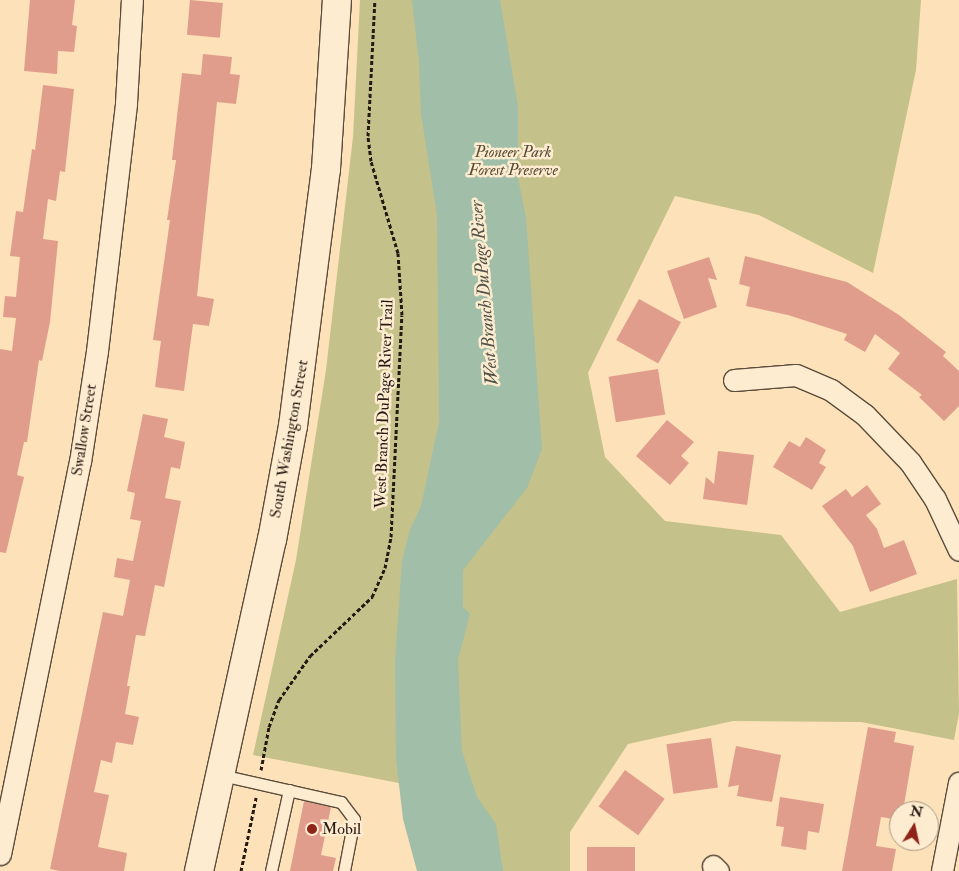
<!DOCTYPE html>
<html>
<head>
<meta charset="utf-8">
<style>
	body { margin:0 }
	#map { position:relative; width:959px; height:871px; overflow:hidden; background:#fde1b8; font-family:"IM FELL Double Pica",serif }
	div>[style] { position:absolute }
	[style*='--x'] { left:calc(var(--x)*1px); top:calc(var(--y)*1px); width:calc(var(--w)*1px); rotate:calc(var(--a)*1deg) }
	.green>* { inset:0; background:#c5c18a }
	.water>* { inset:0; background:#a1bea8 }
	.building>* { inset:0; background:#e09d8c; transform-origin:0 0 }
	.path>* { height:3px; margin-top:-1.5px; transform-origin:0; background:repeating-linear-gradient(90deg,#251a11 0 4px,transparent 0 6.5px) }
	.roads { filter:drop-shadow(1px 0 #5b4c3b) drop-shadow(-1px 0 #5b4c3b) drop-shadow(0 1px #5b4c3b) drop-shadow(0 -1px #5b4c3b) }
	.service>* { height:11px; margin:-5.5px; padding:0 5.5px; transform-origin:5.5px; border-radius:5.5px; background:#feecd1 }
	.minor>* { height:21px; margin:-10.5px; padding:0 10.5px; transform-origin:10.5px; border-radius:10.5px; background:#feecd1 }
	.secondary>* { height:28px; margin:-14px; padding:0 14px; transform-origin:14px; border-radius:14px; background:#feecd1 }
	.dots>* { width:14px; height:14px; translate:-50% -50%; box-sizing:border-box; border:2px solid #feecd1; border-radius:50% }
	span { translate:-50% -50%; white-space:nowrap; text-align:center; line-height:1.15; -webkit-text-stroke:5px #feecd1; paint-order:stroke }
	.park-label { font-size:16px; color:#554c35; font-style:italic }
	.street-label { font-size:16px; color:#251a11 }
	.poi-label { font-size:16px; color:#251a11 }
	.left { translate:0 -50%; text-align:left }
	.water-label { font-size:18px; color:#505346; font-style:italic }
	.north { position:absolute; left:889px; top:801px; width:50px; height:50px; box-sizing:border-box; background:#feecd1; border:1px solid #a79884; border-radius:50%; rotate:10deg; font-size:14px; font-weight:700; line-height:20px; text-align:center; color:#251a11 }
	.north::after { content:''; display:block; margin:auto; width:18px; height:22px; background:#8f2418; clip-path:polygon(50% 0,100% 100%,50% 72%,0 100%) }
</style>
</head>
<body>
<div id="map">
	<div class="green">
		<i style="clip-path:polygon(360px 0,921px 0,916px 70px,873px 273px,759px 215px,675px 196px,588px 373px,605px 457px,665px 521px,781px 535px,840px 612px,957px 579px,959px 713px,954px 740px,861px 722px,733px 721px,628px 744px,570px 832px,570px 871px,459px 871px,456px 808px,399px 783px,253px 755px,296px 560px,326px 370px,353px 137px)"></i>
	</div>
	<div class="water">
		<i style="clip-path:polygon(412px 0,500px 0,518px 106px,518px 178px,526px 217px,542px 449px,527px 488px,463px 570px,463px 607px,470px 614px,458px 660px,462px 751px,477px 797px,496px 824px,503px 871px,417px 871px,403px 819px,396px 759px,395px 662px,402px 561px,410px 530px,421px 506px,439px 422px,437px 215px,421px 114px,419px 63px)"></i>
	</div>
	<div class="building">
		<i style="clip-path:polygon(30px 0,75px 0,72px 25px,77px 26px,74px 52px,58px 51px,57px 74px,24px 71px)"></i>
		<i style="left:190px;top:0;width:33px;height:35px;rotate:5deg"></i>
		<i style="clip-path:polygon(203px 54px,232px 57px,230px 74px,240px 75px,236px 104px,217px 102px,197px 296px,214px 299px,209px 326px,193px 324px,184px 391px,155px 387px,161px 341px,153px 340px,170px 220px,167px 220px,176px 160px,172px 160px,182px 73px,201px 75px)"></i>
		<i style="clip-path:polygon(43px 85px,74px 89px,65px 172px,60px 171px,56px 201px,48px 199px,43px 239px,58px 241px,50px 322px,42px 361px,39px 360px,27px 442px,24px 442px,17px 475px,24px 477px,6px 553px,0 552px,0 349px,12px 351px,16px 318px,3px 317px,5px 296px,16px 297px,20px 257px,10px 256px,16px 211px,23px 212px,32px 149px,35px 150px)"></i>
		<i style="clip-path:polygon(745px 256px,847px 282px,899px 315px,946px 352px,943px 356px,959px 371px,959px 406px,944px 421px,919px 397px,922px 395px,888px 369px,900px 353px,875px 334px,865px 352px,844px 340px,847px 334px,788px 315px,746px 306px,750px 287px,739px 284px)"></i>
		<i style="clip-path:polygon(709px 257px,717px 280px,708px 278px,717px 307px,684px 319px,667px 271px)"></i>
		<i style="left:639px;top:299px;width:48px;height:47px;rotate:29deg"></i>
		<i style="left:658px;top:369px;width:46px;height:50px;rotate:81deg"></i>
		<i style="clip-path:polygon(143px 414px,168px 419px,164px 437px,185px 442px,180px 469px,171px 467px,165px 498px,181px 501px,164px 587px,155px 585px,145px 636px,136px 635px,127px 686px,130px 686px,125px 714px,139px 717px,133px 745px,116px 742px,112px 763px,101px 760px,94px 792px,109px 795px,98px 847px,127px 853px,124px 871px,60px 871px,50px 869px,103px 612px,123px 616px,130px 580px,114px 577px,117px 558px,133px 561px,141px 521px,130px 519px,135px 493px,127px 491px)"></i>
		<i style="clip-path:polygon(667px 420px,694px 442px,681px 456px,689px 463px,670px 485px,636px 456px)"></i>
		<i style="clip-path:polygon(806px 437px,826px 450px,819px 463px,826px 467px,812px 490px,773px 467px,789px 441px,800px 447px)"></i>
		<i style="clip-path:polygon(718px 451px,754px 455px,747px 505px,703px 499px,706px 477px,714px 484px)"></i>
		<i style="clip-path:polygon(867px 485px,881px 504px,866px 515px,877px 529px,884px 548px,904px 540px,917px 574px,870px 592px,853px 546px,822px 506px,846px 489px,852px 497px)"></i>
		<i style="clip-path:polygon(868px 727px,896px 732px,894px 742px,914px 746px,903px 811px,899px 811px,899px 820px,881px 817px,876px 846px,896px 849px,892px 871px,842px 871px)"></i>
		<i style="left:711px;top:738px;width:50px;height:45px;rotate:82deg"></i>
		<i style="clip-path:polygon(736px 746px,781px 755px,772px 802px,737px 796px,739px 785px,728px 787px)"></i>
		<i style="left:625px;top:770px;width:49px;height:45px;rotate:36deg"></i>
		<i style="clip-path:polygon(780px 797px,824px 804px,819px 833px,808px 831px,806px 850px,781px 846px,784px 827px,776px 826px)"></i>
		<i style="clip-path:polygon(304px 801px,331px 807px,321px 855px,336px 858px,333px 871px,290px 871px)"></i>
		<i style="left:635px;top:847px;width:24px;height:48px;rotate:90deg"></i>
	</div>
	<div class="path">
		<i style="--x:261;--y:770;--w:44;--a:-79.5"></i>
		<i style="--x:269;--y:727;--w:29;--a:-70"></i>
		<i style="--x:279;--y:700;--w:54;--a:-54.8"></i>
		<i style="--x:310;--y:656;--w:86;--a:-43.6"></i>
		<i style="--x:372;--y:597;--w:32;--a:-66"></i>
		<i style="--x:385;--y:568;--w:32;--a:-79"></i>
		<i style="--x:391;--y:537;--w:222;--a:-87.2"></i>
		<i style="--x:402;--y:315;--w:62;--a:-93.7"></i>
		<i style="--x:398;--y:253;--w:96;--a:-106.4"></i>
		<i style="--x:371;--y:161;--w:25;--a:-97"></i>
		<i style="--x:368;--y:136;--w:136;--a:-87.1"></i>
		<i style="--x:241;--y:871;--w:75;--a:-78.4"></i>
	</div>
	<div class="roads">
		<div class="service">
			<i style="--x:221;--y:775;--w:123;--a:12.7"></i>
			<i style="--x:341;--y:802;--w:21;--a:53"></i>
			<i style="--x:354;--y:819;--w:53;--a:100.9"></i>
			<i style="--x:271;--y:871;--w:83;--a:-77.5"></i>
		</div>
		<div class="minor">
			<i style="--x:734;--y:380;--w:62;--a:-4.6"></i>
			<i style="--x:796;--y:375;--w:38;--a:23"></i>
			<i style="--x:831;--y:390;--w:42;--a:36.3"></i>
			<i style="--x:865;--y:415;--w:65;--a:46.2"></i>
			<i style="--x:910;--y:462;--w:45;--a:56"></i>
			<i style="--x:935;--y:499;--w:56;--a:64.8"></i>
			<i style="--x:0;--y:854;--w:400;--a:-78.5"></i>
			<i style="--x:80;--y:462;--w:112;--a:-81.3"></i>
			<i style="--x:97;--y:351;--w:250;--a:-83.3"></i>
			<i style="--x:126;--y:103;--w:103;--a:-86.7"></i>
			<i style="--x:713;--y:866;--w:7;--a:45"></i>
			<i style="--x:942;--y:871;--w:90;--a:-79.1"></i>
		</div>
		<div class="secondary">
			<i style="--x:199;--y:871;--w:339;--a:-77.6"></i>
			<i style="--x:272;--y:540;--w:116;--a:-79.6"></i>
			<i style="--x:293;--y:426;--w:259;--a:-82.7"></i>
			<i style="--x:326;--y:169;--w:169;--a:-86.3"></i>
		</div>
	</div>
	<div class="dots">
		<i style="left:312px;top:829px;background:#8f2418"></i>
	</div>
	<div class="park-label">
		<span style="left:513px;top:161px">Pioneer Park<br>Forest Preserve</span>
	</div>
	<div class="street-label">
		<span style="left:384px;top:404px;rotate:-88deg">West Branch DuPage River Trail</span>
		<span style="left:84px;top:430px;rotate:-81deg">Swallow Street</span>
		<span style="left:289px;top:439px;rotate:-80deg">South Washington Street</span>
	</div>
	<div class="poi-label">
		<span class="left" style="left:322px;top:829px">Mobil</span>
	</div>
	<div class="water-label">
		<span style="left:485px;top:293px;rotate:-95deg">West Branch DuPage River</span>
	</div>
	<div class="north">N</div>
</div>
</body>
</html>
